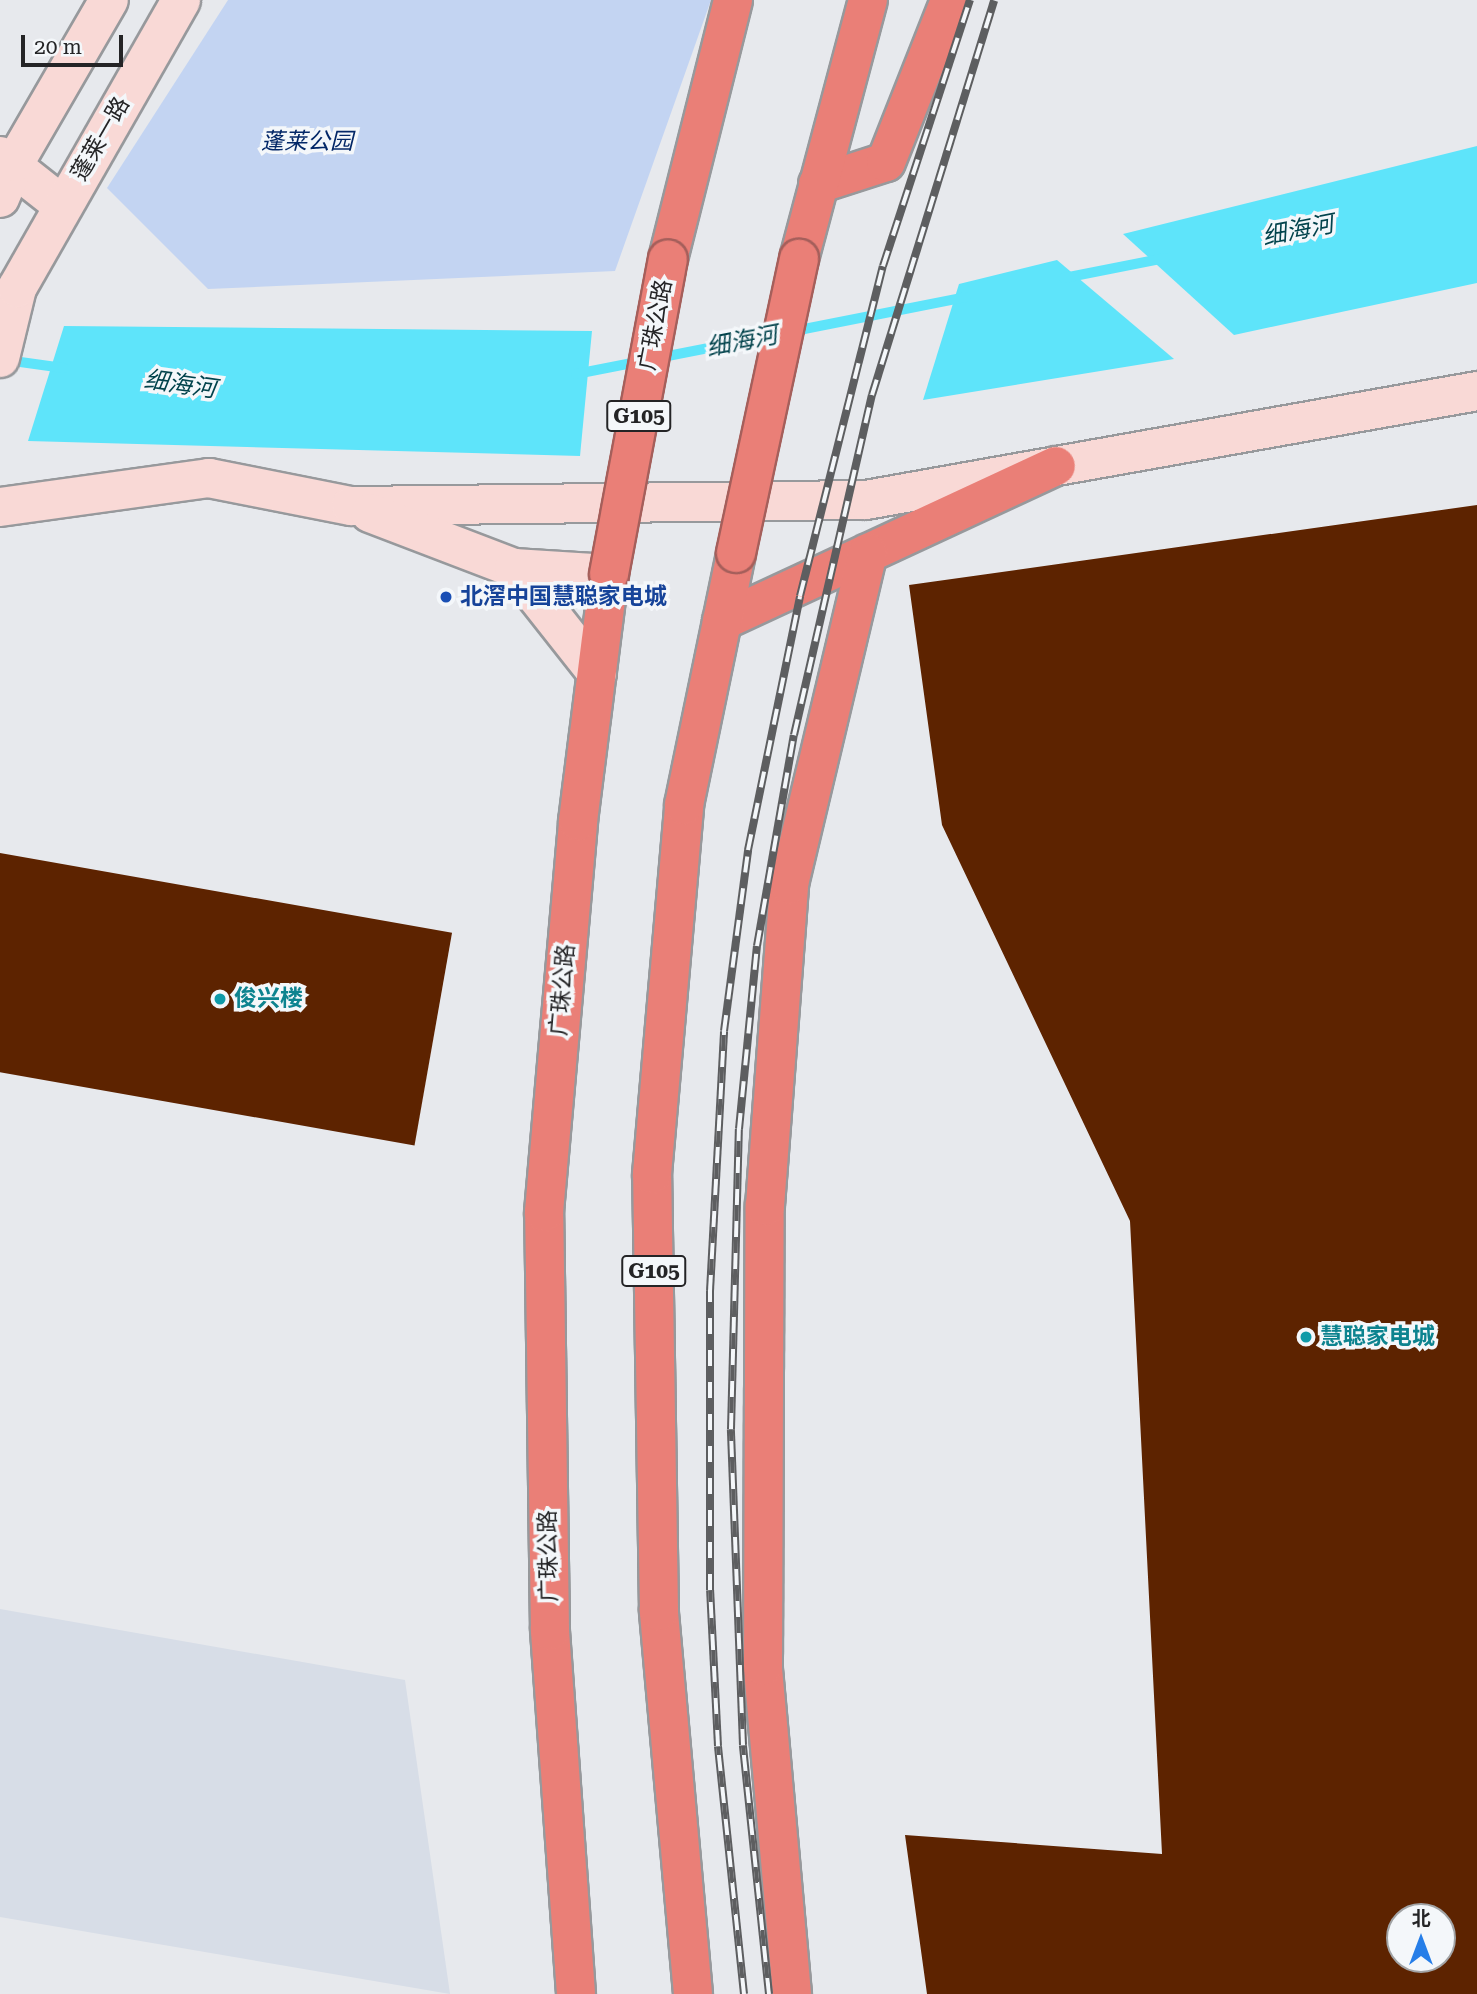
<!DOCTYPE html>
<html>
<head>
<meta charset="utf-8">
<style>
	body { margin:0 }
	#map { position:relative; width:1477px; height:1994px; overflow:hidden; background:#e7e9ed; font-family:"Roboto Serif","Noto Sans SC",serif }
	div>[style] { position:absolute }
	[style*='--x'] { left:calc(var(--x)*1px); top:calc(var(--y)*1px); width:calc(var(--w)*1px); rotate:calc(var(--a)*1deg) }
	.built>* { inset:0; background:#d7dde7 }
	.green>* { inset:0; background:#c3d4f2 }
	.water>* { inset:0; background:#5ee4fa }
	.stream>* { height:10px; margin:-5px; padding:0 5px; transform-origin:5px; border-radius:5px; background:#5ee4fa }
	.building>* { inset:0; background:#5d2300; transform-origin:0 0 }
	.roads { filter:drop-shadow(2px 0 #97999c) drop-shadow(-2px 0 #97999c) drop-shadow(0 2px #97999c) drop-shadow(0 -2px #97999c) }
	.secondary>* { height:38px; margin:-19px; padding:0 19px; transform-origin:19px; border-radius:19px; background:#f9d9d6 }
	.highway>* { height:38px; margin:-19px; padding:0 19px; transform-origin:19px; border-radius:19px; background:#ea7f77 }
	.rail>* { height:8px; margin-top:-4px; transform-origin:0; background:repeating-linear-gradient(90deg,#f4f7fa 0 16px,#5d5e60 0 32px); box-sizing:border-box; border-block:2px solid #5d5e60 }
	.bridges { filter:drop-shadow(2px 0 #a55f5b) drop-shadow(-2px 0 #a55f5b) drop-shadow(0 2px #a55f5b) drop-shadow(0 -2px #a55f5b) }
	.highway-bridge>* { height:38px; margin:-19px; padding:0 19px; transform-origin:19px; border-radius:19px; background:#ea7f77 }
	.dots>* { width:19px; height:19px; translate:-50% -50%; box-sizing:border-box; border:4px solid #f4f7fa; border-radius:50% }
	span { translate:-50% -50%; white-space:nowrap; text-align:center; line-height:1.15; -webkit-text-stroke:7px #f4f7fa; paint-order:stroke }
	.shield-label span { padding:2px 5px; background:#f4f7fa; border:2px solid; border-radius:5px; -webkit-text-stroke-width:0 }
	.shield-label { font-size:21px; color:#242426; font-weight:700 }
	.street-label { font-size:23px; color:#242426 }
	.park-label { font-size:23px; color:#032767; font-style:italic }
	.transit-label { font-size:23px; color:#164399; font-weight:700 }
	.left { translate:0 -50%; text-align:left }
	.culture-label { font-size:23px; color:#0d838f; font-weight:700 }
	.water-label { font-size:24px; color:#02434c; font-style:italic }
	.north { position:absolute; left:1386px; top:1903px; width:70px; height:70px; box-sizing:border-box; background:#f4f7fa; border:2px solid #a1a3a5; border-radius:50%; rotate:0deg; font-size:19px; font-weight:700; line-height:28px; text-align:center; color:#242426 }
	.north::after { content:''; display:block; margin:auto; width:24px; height:32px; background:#267ee8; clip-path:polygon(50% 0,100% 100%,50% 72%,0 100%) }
	.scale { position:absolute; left:21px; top:35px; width:102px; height:32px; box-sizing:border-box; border:4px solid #242426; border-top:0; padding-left:9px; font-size:21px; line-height:24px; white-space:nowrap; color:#242426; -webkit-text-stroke:5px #f4f7fa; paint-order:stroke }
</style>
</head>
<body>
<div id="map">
	<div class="built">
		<i style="clip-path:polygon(0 1609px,405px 1680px,450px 1994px,0 1917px)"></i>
	</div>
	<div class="green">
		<i style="clip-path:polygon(228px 0,711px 0,615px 271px,208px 289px,107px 188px)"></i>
	</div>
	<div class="water">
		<i style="clip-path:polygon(1477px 146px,1477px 283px,1234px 335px,1123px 234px)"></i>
		<i style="clip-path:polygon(1057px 260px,1174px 359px,923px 400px,959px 284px)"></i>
		<i style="clip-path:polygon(64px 326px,592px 331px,580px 456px,28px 441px)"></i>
	</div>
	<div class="stream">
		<i style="--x:1064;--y:278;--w:103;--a:-11.2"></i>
		<i style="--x:789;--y:332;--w:180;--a:-11.2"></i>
		<i style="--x:6;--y:360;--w:58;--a:8"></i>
		<i style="--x:576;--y:374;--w:202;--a:-11.1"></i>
	</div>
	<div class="building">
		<i style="clip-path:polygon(evenodd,1477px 505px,1477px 1994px,927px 1994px,905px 1835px,1162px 1854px,1130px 1221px,942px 825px,909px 585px,1477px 505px,1400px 1917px,1442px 1917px,1442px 1959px,1400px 1959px,1400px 1917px)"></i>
		<i style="left:0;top:853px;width:459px;height:216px;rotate:10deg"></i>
	</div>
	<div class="roads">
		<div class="secondary">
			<i style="--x:0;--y:156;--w:79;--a:38.3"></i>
			<i style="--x:0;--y:198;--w:39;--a:-67"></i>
			<i style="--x:15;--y:162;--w:187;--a:-59.9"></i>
			<i style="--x:0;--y:358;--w:72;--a:-76.3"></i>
			<i style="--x:17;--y:288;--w:331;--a:-60.3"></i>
			<i style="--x:0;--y:507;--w:211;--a:-7.9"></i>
			<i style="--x:209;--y:478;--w:145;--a:11.2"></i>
			<i style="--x:351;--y:506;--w:515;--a:-0.67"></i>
			<i style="--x:866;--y:500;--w:621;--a:-10.11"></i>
			<i style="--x:370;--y:513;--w:154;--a:20.9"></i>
			<i style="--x:514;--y:568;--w:95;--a:3.6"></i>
			<i style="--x:514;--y:568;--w:134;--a:51.7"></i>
		</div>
		<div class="highway">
			<i style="--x:818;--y:184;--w:71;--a:-17.9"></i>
			<i style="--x:886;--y:162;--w:174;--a:-68.4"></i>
			<i style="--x:668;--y:259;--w:267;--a:-75.9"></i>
			<i style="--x:799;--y:259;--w:268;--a:-75.1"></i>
			<i style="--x:722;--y:621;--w:368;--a:-24.9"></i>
			<i style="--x:576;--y:1994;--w:365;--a:-94.1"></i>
			<i style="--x:550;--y:1630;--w:418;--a:-90.8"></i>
			<i style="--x:544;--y:1212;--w:392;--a:-85"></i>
			<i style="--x:578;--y:821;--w:249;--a:-82.8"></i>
			<i style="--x:693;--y:1994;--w:385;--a:-95.1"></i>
			<i style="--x:659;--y:1611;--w:437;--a:-90.9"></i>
			<i style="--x:652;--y:1174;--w:370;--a:-85"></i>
			<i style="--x:684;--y:805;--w:257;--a:-78.3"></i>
			<i style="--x:792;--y:1994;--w:329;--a:-95.1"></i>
			<i style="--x:763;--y:1666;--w:460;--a:-89.8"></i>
			<i style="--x:765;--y:1206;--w:323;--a:-85.7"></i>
			<i style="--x:789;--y:884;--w:340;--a:-76.6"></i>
		</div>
	</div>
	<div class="rail">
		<i style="--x:744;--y:1994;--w:249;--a:-96"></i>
		<i style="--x:718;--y:1746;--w:156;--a:-92.9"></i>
		<i style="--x:710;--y:1590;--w:299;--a:-90"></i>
		<i style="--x:710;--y:1291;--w:260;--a:-86.9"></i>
		<i style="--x:724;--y:1031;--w:183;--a:-82.4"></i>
		<i style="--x:748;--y:850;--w:259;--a:-78.4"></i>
		<i style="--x:800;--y:596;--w:340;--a:-75.9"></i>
		<i style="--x:883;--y:266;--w:280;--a:-71.9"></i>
		<i style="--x:769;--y:1994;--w:250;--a:-96"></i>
		<i style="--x:743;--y:1745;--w:316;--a:-92.2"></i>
		<i style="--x:731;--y:1429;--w:300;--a:-88.5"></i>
		<i style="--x:739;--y:1129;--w:184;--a:-84.4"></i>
		<i style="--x:757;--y:946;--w:214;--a:-80.1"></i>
		<i style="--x:794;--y:735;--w:349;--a:-77.1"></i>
		<i style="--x:872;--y:395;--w:413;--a:-72.8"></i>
	</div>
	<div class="bridges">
		<div class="highway-bridge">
			<i style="--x:736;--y:553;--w:301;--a:-77.9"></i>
			<i style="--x:609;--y:574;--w:320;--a:-79.4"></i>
		</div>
	</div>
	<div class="dots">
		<i style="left:446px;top:597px;background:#1a4fb4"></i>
		<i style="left:220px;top:999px;background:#0f9aa8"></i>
		<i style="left:1306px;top:1337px;background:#0f9aa8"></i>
	</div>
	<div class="shield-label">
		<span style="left:639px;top:416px">G105</span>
		<span style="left:654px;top:1271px">G105</span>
	</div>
	<div class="street-label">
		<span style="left:101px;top:139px;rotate:-60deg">蓬莱一路</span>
		<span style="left:656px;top:325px;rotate:-79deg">广珠公路</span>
		<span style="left:563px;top:990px;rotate:-85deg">广珠公路</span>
		<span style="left:549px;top:1556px;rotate:-91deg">广珠公路</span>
	</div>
	<div class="park-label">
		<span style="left:307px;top:142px">蓬莱公园</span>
	</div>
	<div class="transit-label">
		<span class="left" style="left:460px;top:597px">北滘中国慧聪家电城</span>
	</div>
	<div class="culture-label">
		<span class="left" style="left:234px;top:999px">俊兴楼</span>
		<span class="left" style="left:1320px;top:1337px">慧聪家电城</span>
	</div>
	<div class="water-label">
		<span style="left:1298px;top:231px;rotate:-11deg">细海河</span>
		<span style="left:742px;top:342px;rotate:-11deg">细海河</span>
		<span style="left:180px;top:385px;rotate:8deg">细海河</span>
	</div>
	<div class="north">北</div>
	<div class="scale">20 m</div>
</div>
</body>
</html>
